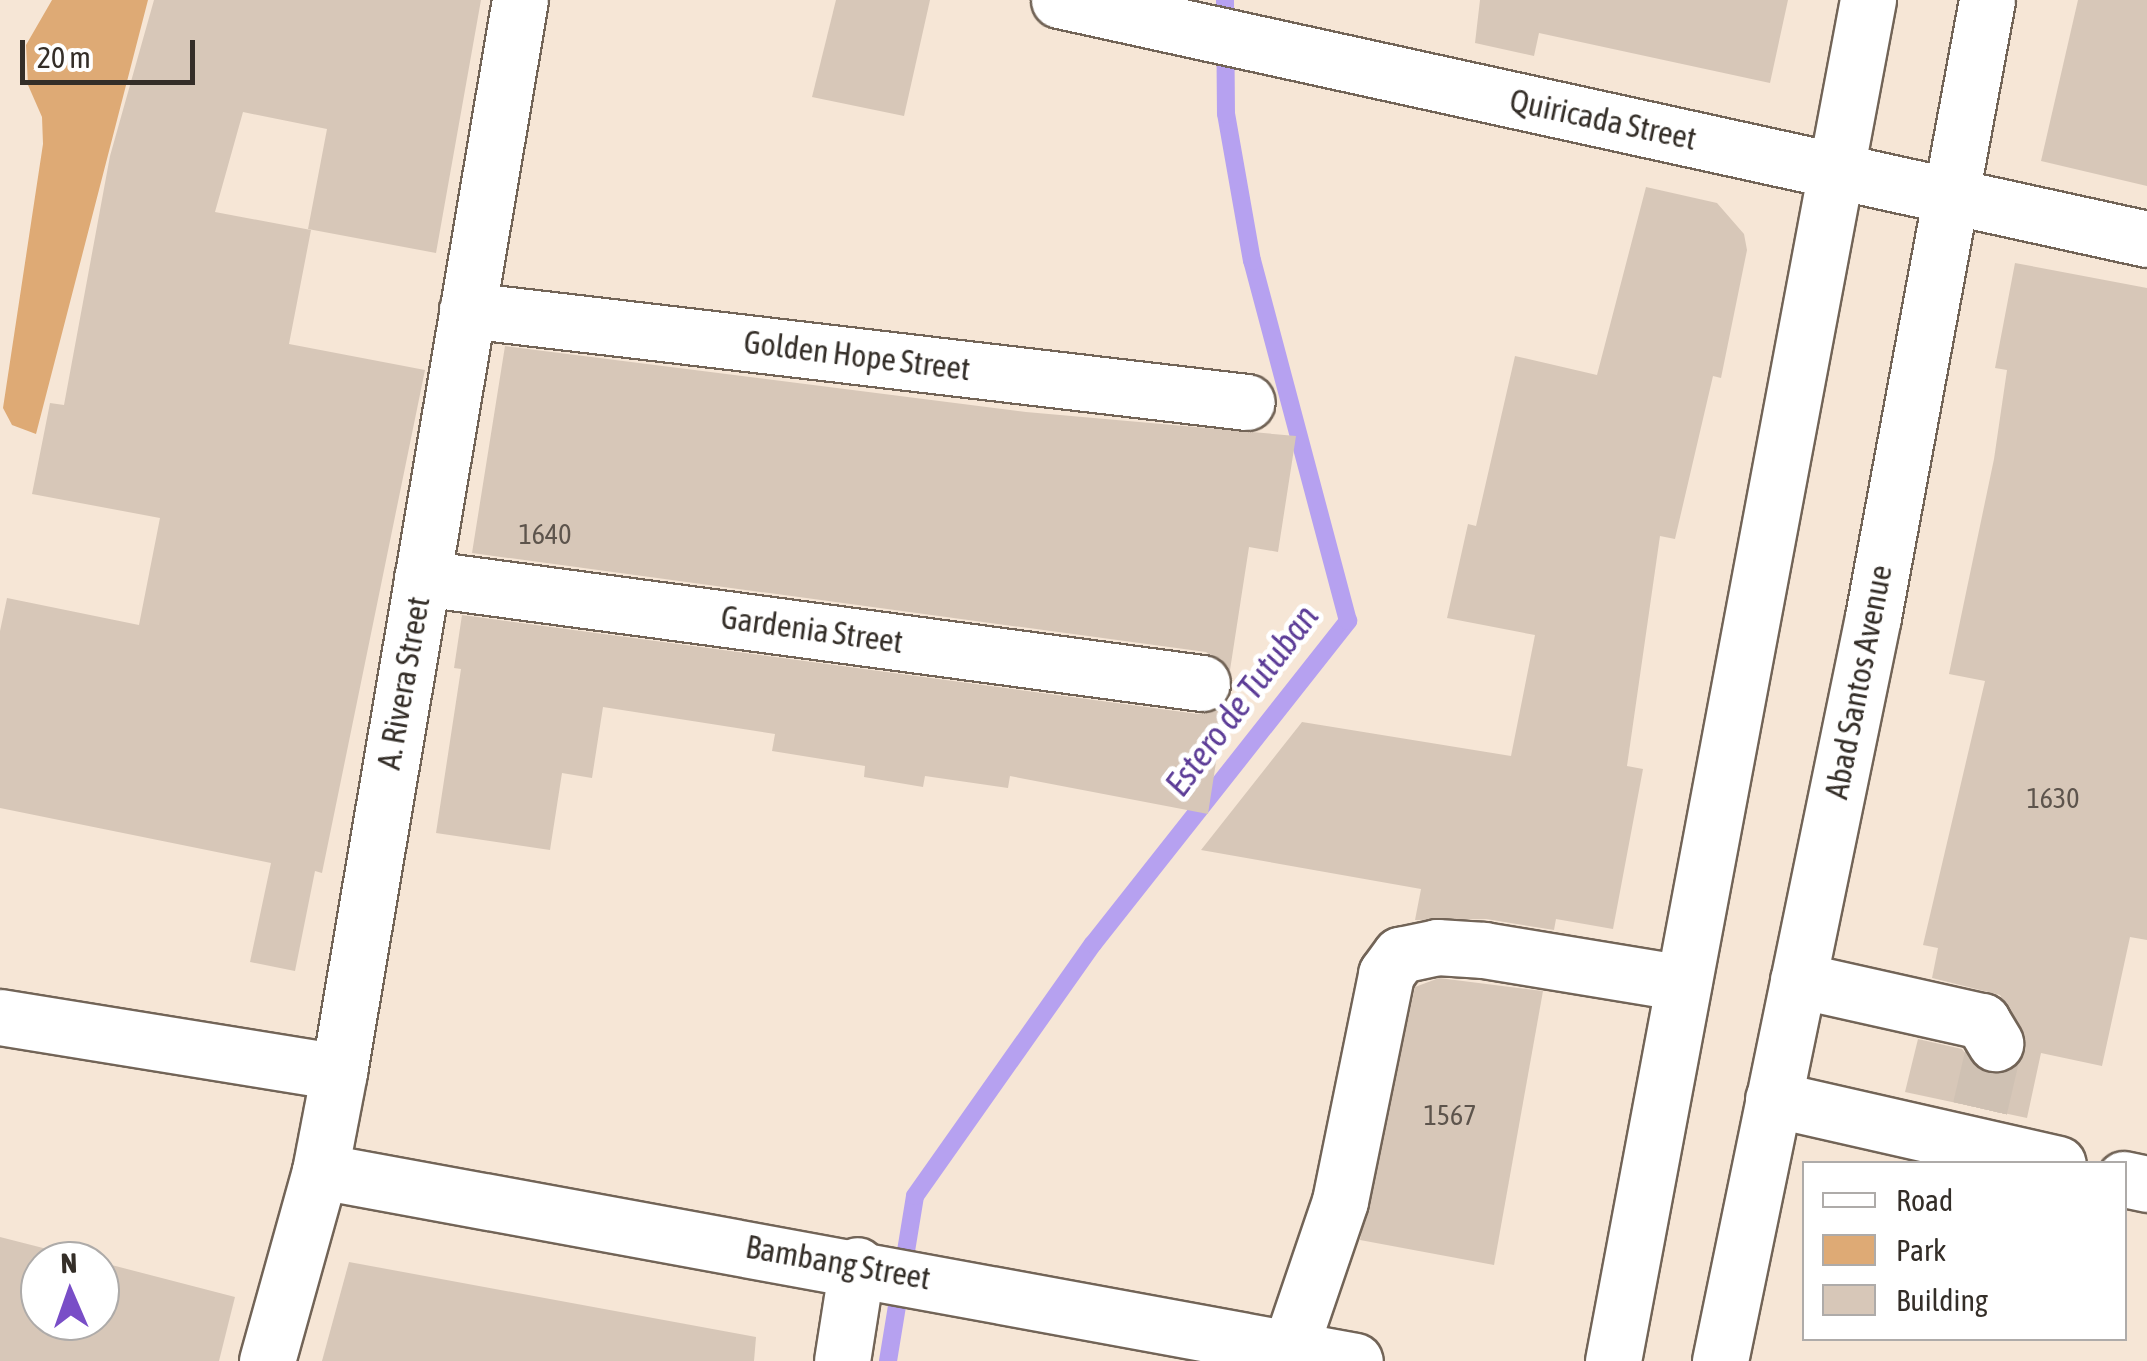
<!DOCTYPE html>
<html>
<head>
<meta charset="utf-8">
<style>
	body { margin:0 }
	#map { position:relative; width:2147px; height:1361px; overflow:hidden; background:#f6e6d6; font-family:"Asap Condensed",sans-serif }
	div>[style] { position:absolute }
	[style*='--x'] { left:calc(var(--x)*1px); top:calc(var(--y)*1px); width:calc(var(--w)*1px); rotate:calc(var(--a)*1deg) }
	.green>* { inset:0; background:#deaa75 }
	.stream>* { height:18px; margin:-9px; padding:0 9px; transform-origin:9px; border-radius:9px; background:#b6a1f0 }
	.building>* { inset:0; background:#d7c7b8 }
	.minor-tunnel>* { height:55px; margin-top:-27.5px; transform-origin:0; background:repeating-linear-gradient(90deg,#cfc1b3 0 55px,transparent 0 83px) }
	.roads { filter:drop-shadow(2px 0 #726457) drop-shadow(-2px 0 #726457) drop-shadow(0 2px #726457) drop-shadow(0 -2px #726457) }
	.minor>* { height:55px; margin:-27.5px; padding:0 27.5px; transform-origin:27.5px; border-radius:27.5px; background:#fff }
	.major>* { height:55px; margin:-27.5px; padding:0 27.5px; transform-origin:27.5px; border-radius:27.5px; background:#fff }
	span { translate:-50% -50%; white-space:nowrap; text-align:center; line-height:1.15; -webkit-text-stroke:10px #fff; paint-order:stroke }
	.number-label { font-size:28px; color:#5d544c }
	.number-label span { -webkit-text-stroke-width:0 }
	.street-label { font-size:32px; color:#342e28 }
	.water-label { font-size:35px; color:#5c3c97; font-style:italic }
	.legend { position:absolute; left:1802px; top:1161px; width:325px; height:180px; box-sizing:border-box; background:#fff; border:2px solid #aeaba9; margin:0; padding:12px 18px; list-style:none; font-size:30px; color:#342e28 }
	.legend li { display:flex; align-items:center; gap:20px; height:50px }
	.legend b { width:50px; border:2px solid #aeaba9 }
	.north { position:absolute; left:20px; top:1241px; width:100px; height:100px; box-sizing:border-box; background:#fff; border:2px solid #aeaba9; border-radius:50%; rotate:358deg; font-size:28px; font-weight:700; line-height:40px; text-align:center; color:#342e28 }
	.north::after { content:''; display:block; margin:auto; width:35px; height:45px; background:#794ec7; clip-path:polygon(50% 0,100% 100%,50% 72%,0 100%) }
	.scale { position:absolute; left:20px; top:40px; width:175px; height:45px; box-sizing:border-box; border:5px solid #342e28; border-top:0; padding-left:12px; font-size:30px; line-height:35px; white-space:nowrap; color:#342e28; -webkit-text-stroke:8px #fff; paint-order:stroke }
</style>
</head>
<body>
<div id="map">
	<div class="green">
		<i style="clip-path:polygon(52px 0,148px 0,36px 434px,12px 425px,3px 408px,43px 144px,42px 117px,28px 85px,26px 45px)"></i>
	</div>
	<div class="stream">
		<i style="--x:888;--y:1361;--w:167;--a:-80.7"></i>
		<i style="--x:915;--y:1196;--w:309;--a:-54.8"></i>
		<i style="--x:1093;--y:944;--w:412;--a:-51.7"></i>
		<i style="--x:1348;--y:621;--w:373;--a:-104.9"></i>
		<i style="--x:1252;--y:261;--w:149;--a:-100"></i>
		<i style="--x:1226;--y:114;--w:114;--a:-90.5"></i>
	</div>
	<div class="building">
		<i style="clip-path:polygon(154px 0,481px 0,436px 253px,308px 229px,327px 129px,243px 112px,215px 212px,311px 230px,289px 344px,425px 370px,322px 873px,315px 871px,295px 971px,250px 962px,271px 863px,0 808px,0 631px,7px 598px,139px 625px,160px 518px,32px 494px,50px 403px,64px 405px,110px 156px)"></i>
		<i style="clip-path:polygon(836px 0,930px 0,904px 116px,812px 97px)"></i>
		<i style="clip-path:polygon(1480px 0,1788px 0,1770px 83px,1539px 33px,1534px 56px,1475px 43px)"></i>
		<i style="clip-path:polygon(2078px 0,2147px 0,2147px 186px,2041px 161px)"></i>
		<i style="clip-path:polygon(1646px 187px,1717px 203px,1744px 234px,1747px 250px,1721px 378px,1713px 376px,1675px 539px,1660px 536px,1627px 766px,1643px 769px,1613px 929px,1556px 919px,1554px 930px,1486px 919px,1415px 920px,1421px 889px,1201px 850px,1302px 722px,1511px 756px,1535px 635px,1447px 618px,1468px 524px,1476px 526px,1515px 356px,1597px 375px)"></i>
		<i style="clip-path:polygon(2015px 263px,2147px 288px,2147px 940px,2130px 937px,2102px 1066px,2041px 1053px,2027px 1118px,1905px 1092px,1918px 1039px,1962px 1049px,1979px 1070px,1994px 1074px,2012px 1069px,2026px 1044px,2000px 995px,1932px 978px,1938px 948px,1923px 945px,1985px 681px,1949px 674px,1994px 459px,2007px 370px,1995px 368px)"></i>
		<i style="clip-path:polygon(505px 346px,1026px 412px,1296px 436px,1278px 552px,1249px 547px,1230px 670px,1206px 652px,472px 553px)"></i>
		<i style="clip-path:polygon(462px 615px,1198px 714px,1225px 704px,1208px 814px,1010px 776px,1008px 788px,925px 776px,923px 787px,864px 777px,865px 766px,772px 751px,775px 734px,603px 707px,592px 778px,562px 773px,550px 850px,436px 833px,461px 669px,454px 668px)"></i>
		<i style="clip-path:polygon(1439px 978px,1543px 991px,1494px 1265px,1360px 1240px,1415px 987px)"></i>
		<i style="clip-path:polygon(0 1237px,94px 1261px,40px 1261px,40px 1321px,100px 1321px,100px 1262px,235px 1297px,219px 1361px,0 1361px)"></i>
		<i style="clip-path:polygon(349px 1262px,756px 1337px,754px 1361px,322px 1361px)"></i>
	</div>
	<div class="minor-tunnel">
		<i style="--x:1980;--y:1108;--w:67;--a:-77"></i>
	</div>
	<div class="roads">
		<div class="minor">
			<i style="--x:1059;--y:0;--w:1114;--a:12.39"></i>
			<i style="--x:467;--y:310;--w:785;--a:6.73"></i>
			<i style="--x:422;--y:578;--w:787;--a:7.67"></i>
			<i style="--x:1798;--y:980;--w:189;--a:12.6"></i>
			<i style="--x:1982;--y:1021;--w:26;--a:59"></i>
			<i style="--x:0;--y:1017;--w:343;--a:9.2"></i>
			<i style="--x:1773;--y:1099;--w:292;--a:12.8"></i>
			<i style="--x:320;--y:1171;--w:1052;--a:10.4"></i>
			<i style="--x:2124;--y:1179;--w:24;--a:12"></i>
			<i style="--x:1290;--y:1348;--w:155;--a:-71.2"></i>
			<i style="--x:1340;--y:1201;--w:232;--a:-78.5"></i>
			<i style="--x:1386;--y:974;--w:24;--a:-54"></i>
			<i style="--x:1400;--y:955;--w:38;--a:-12"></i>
			<i style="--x:1437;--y:947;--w:47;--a:3.7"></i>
			<i style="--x:1484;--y:950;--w:202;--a:9.4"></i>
			<i style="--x:267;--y:1361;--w:197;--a:-74.4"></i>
			<i style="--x:320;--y:1171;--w:101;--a:-79.1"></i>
			<i style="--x:339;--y:1072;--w:1087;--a:-80.42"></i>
			<i style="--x:842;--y:1361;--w:97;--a:-81.1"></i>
		</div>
		<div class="major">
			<i style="--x:1613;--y:1361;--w:1385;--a:-79.39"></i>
			<i style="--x:1720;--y:1361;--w:760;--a:-78.38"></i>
			<i style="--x:1873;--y:617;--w:627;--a:-79.53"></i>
		</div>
	</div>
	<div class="number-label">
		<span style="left:545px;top:534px">1640</span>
		<span style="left:2053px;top:798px">1630</span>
		<span style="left:1450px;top:1115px">1567</span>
	</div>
	<div class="street-label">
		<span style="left:1603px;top:120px;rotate:12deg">Quiricada Street</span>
		<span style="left:857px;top:356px;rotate:7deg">Golden Hope Street</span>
		<span style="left:812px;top:630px;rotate:8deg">Gardenia Street</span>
		<span style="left:1859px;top:682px;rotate:-79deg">Abad Santos Avenue</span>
		<span style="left:404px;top:683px;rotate:-80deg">A. Rivera Street</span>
		<span style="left:838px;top:1263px;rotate:10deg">Bambang Street</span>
	</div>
	<div class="water-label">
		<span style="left:1241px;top:700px;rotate:-53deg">Estero de Tutuban</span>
	</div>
	<ul class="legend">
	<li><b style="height:12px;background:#fff"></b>Road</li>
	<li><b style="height:28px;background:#deaa75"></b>Park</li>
	<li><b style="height:28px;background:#d7c7b8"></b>Building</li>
	</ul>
	<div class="north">N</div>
	<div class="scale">20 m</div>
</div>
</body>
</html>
